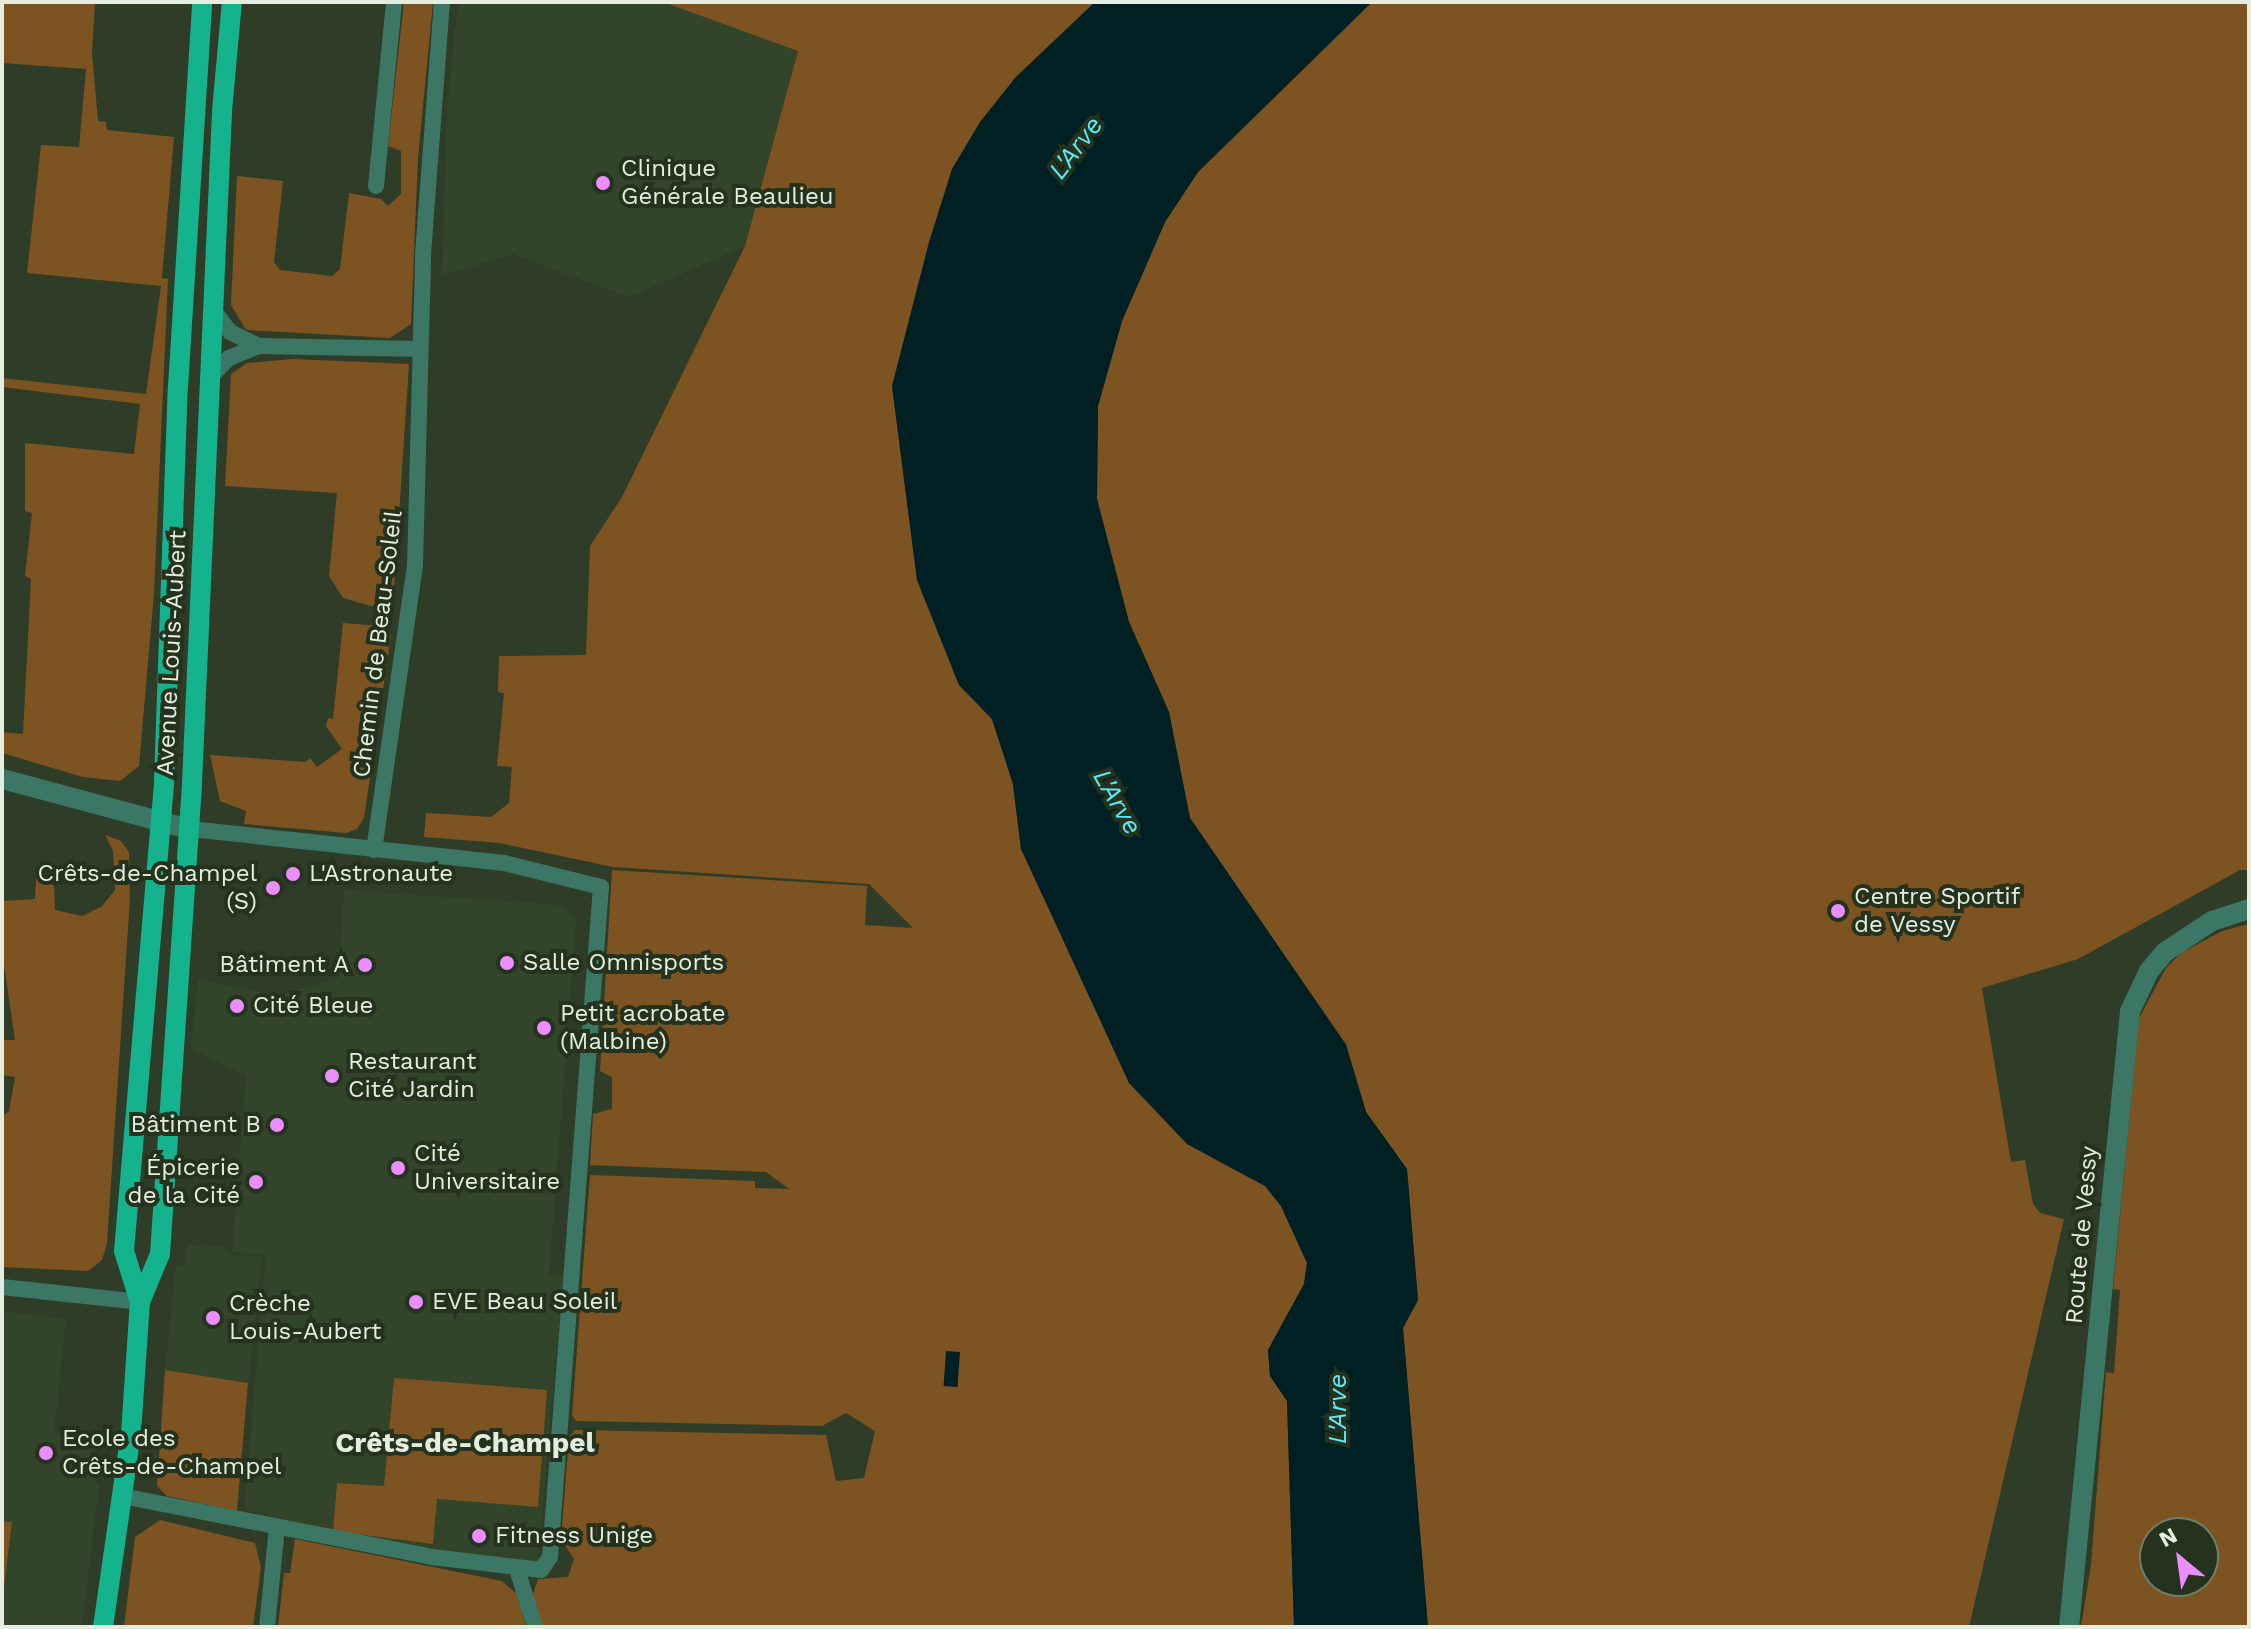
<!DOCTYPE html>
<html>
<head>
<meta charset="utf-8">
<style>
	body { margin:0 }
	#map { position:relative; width:2251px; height:1629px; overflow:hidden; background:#2f3c28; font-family:"Work Sans",sans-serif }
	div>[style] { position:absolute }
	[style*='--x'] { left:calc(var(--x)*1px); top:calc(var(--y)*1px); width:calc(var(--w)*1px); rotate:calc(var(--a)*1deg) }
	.built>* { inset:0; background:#324429 }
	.green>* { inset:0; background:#7e5322 }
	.water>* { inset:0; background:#002024; transform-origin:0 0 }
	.minor>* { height:16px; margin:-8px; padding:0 8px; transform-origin:8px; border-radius:8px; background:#3b7764 }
	.tertiary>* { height:20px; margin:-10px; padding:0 10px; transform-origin:10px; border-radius:10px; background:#3b7764 }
	.primary>* { height:20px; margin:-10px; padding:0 10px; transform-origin:10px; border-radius:10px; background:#14b38e }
	.dots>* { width:22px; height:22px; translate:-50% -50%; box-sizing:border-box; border:4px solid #25321e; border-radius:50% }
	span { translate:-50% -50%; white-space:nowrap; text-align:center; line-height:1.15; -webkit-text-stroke:8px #25321e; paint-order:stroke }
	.poi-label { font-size:24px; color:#e4ede0 }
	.left { translate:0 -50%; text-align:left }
	.right { translate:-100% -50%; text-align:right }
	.street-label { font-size:24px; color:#e4ede0 }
	.water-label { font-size:26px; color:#57ebfb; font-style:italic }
	.quarter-label { font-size:28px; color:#e4ede0; font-weight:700 }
	.frame { position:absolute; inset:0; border:4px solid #e4ede0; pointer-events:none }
	.north { position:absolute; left:2139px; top:1517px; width:80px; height:80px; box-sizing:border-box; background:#25321e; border:2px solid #717d6c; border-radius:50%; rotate:331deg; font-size:22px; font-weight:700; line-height:32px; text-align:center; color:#e4ede0 }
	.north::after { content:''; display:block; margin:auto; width:28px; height:36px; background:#eb8dfc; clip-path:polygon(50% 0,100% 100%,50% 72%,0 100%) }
</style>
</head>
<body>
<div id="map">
	<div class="built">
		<i style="clip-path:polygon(458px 2px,663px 2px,798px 51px,745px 246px,629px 297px,513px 254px,442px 275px,447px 111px)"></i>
		<i style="clip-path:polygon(344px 890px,563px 905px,576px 920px,549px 1274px,563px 1276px,538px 1564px,393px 1543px,244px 1510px,266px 1255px,232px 1252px,246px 1075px,191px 1049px,198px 979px,278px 996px,338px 978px)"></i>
		<i style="clip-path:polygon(187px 1245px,225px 1247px,230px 1254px,262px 1257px,248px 1383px,165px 1370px,176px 1265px,184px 1266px)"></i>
		<i style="clip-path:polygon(2px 1311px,66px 1319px,54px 1433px,92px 1437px,88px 1470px,99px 1485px,82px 1627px,2px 1627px)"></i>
	</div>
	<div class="green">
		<i style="clip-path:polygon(2px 2px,95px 2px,92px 53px,98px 121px,106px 122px,107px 130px,174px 137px,162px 278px,168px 279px,154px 593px,139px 766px,120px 781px,83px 777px,2px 753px,2px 732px,23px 734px,31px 579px,25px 576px,32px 513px,25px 511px,25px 443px,134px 454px,140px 404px,2px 387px,2px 378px,146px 394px,161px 286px,27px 273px,41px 145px,79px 147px,86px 69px,2px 63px)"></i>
		<i style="clip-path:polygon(404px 2px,433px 2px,418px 158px,411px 324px,390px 338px,246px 330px,231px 305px,237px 176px,283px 181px,274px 262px,280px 270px,332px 276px,340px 269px,349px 193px,381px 199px,388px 206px,401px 194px,401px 151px,388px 146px)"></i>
		<i style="clip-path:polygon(663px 2px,1095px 2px,1015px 78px,952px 169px,892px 386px,917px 580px,959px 685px,992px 719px,1013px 784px,1021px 849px,1187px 1144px,1265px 1186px,1281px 1206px,1307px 1263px,1304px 1284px,1268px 1350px,1270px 1376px,1287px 1401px,1294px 1627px,541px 1627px,533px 1594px,538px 1579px,568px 1577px,574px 1559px,561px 1539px,569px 1437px,575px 1430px,826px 1435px,836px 1481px,864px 1478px,875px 1431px,846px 1413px,822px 1426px,576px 1421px,572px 1415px,590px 1175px,755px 1181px,755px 1188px,789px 1189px,766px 1172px,590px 1165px,593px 1114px,612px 1109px,612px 1077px,600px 1071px,612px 870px,867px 886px,865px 925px,913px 928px,869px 884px,613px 867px,500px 843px,424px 837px,426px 813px,491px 817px,509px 803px,512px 767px,497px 766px,504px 693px,498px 692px,499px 656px,586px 655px,590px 546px,622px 497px,745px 246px,798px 51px)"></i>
		<i style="clip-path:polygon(1372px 2px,2249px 2px,2249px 870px,2240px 870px,2078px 959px,1982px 988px,2011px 1162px,2025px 1160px,2033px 1204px,2040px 1213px,2064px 1219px,1969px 1627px,1428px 1627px,1403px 1328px,1418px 1300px,1407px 1169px,1366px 1112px,1346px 1044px,1190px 818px,1169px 712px,1129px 622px,1097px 499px,1098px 406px,1122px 321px,1165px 222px,1198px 172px)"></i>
		<i style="clip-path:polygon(293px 359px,409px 364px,393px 605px,371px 606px,343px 598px,329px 576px,337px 493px,225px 486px,231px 374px,247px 363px)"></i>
		<i style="clip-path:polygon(343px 623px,381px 626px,391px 635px,364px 818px,357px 829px,346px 833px,244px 824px,246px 811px,220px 801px,210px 755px,306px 762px,310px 758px,317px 767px,342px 749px,326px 726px,328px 718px,333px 719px)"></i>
		<i style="clip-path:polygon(105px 835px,121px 841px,129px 852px,130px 898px,107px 1243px,102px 1260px,88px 1271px,2px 1267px,2px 1117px,9px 1111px,15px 1077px,2px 1075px,2px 1040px,15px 1040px,2px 951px,2px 901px,35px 899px,36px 878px,54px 885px,55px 910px,82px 916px,101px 907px,115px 890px,113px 851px)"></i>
		<i style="clip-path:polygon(evenodd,2249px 924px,2249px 1627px,2081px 1627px,2091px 1565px,2106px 1372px,2114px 1373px,2120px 1290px,2113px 1289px,2139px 1018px,2166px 968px,2181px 953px,2222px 931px,2249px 924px,2155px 1533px,2203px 1533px,2203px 1581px,2155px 1581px,2155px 1533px)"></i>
		<i style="clip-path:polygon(165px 1370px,248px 1383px,237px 1511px,167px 1496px,157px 1486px)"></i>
		<i style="clip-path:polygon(394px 1378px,547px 1390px,538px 1507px,437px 1499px,433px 1544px,333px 1531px,337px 1483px,384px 1486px)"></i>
		<i style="clip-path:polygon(160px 1520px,255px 1543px,261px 1567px,253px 1627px,124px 1627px,135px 1537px)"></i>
		<i style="clip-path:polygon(2px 1521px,12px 1522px,3px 1595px,2px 1595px)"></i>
		<i style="clip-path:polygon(295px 1539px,502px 1581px,517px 1594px,526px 1627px,278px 1627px,284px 1573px,290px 1573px)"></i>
	</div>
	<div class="water">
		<i style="clip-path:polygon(1095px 2px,1372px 2px,1198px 172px,1165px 222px,1122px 321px,1098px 406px,1097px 499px,1129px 622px,1169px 712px,1190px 818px,1346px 1045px,1366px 1112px,1407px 1169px,1418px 1300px,1403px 1328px,1428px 1627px,1294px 1627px,1287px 1401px,1270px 1376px,1268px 1350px,1304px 1284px,1307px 1263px,1281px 1206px,1265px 1186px,1187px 1144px,1129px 1083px,1021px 849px,1013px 784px,992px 719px,959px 685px,917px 580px,892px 386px,929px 242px,952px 169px,980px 122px,1015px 78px)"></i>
		<i style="left:946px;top:1351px;width:14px;height:35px;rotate:4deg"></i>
	</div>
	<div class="minor">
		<i style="--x:376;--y:186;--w:185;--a:-84.4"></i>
		<i style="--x:213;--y:310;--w:28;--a:52"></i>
		<i style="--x:230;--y:332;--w:32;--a:26"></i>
		<i style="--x:259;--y:346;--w:160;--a:1.1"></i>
		<i style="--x:212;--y:375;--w:24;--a:-45"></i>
		<i style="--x:229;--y:358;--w:32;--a:-22"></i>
		<i style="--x:374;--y:850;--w:287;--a:-81.8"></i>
		<i style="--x:415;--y:566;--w:312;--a:-88.5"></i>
		<i style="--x:423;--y:254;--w:253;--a:-85.7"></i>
		<i style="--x:2;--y:1287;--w:139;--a:6.2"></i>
		<i style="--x:122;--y:1496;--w:316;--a:11.1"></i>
		<i style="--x:432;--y:1557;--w:110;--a:6.8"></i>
		<i style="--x:541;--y:1570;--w:16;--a:-55"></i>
		<i style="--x:550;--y:1557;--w:672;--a:-85.65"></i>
		<i style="--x:601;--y:887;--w:100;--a:-166.1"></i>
		<i style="--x:504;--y:863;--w:317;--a:-173.8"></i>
		<i style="--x:517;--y:1569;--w:61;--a:72.8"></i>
		<i style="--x:267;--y:1627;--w:101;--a:-84.3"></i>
	</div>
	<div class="tertiary">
		<i style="--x:2;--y:779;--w:194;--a:15"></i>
		<i style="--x:2069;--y:1627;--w:619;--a:-84.34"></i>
		<i style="--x:2130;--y:1011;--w:44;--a:-64.6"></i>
		<i style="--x:2149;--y:971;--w:25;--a:-50"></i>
		<i style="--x:2165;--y:952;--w:56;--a:-33.4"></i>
		<i style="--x:2212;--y:921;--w:39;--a:-18"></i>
	</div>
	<div class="primary">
		<i style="--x:140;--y:1302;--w:53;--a:-107.4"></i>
		<i style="--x:124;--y:1251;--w:472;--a:-85.1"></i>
		<i style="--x:164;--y:781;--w:394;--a:-88"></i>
		<i style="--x:178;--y:387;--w:386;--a:-86.4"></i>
		<i style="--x:103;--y:1627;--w:196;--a:-81.8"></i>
		<i style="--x:131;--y:1433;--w:131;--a:-86.1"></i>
		<i style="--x:140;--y:1302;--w:52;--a:-67.4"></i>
		<i style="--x:160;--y:1254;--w:472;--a:-86.1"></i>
		<i style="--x:192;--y:783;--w:673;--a:-87.44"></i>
		<i style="--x:222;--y:111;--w:109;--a:-84.8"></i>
	</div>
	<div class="dots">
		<i style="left:603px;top:183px;background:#eb8dfc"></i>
		<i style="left:293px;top:874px;background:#eb8dfc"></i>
		<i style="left:273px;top:888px;background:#eb8dfc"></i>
		<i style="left:1838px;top:911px;background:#eb8dfc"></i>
		<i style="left:507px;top:963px;background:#eb8dfc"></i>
		<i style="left:365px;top:965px;background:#eb8dfc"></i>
		<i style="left:237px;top:1006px;background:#eb8dfc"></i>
		<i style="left:544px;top:1028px;background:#eb8dfc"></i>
		<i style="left:332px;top:1076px;background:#eb8dfc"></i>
		<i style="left:277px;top:1125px;background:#eb8dfc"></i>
		<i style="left:398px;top:1168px;background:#eb8dfc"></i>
		<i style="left:256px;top:1182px;background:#eb8dfc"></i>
		<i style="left:416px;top:1302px;background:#eb8dfc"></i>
		<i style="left:213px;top:1318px;background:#eb8dfc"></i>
		<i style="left:46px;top:1453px;background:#eb8dfc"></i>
		<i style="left:479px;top:1536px;background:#eb8dfc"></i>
	</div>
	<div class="poi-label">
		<span class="left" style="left:621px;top:183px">Clinique<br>Générale Beaulieu</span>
		<span class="right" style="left:257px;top:888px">Crêts-de-Champel<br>(S)</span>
		<span class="left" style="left:309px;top:874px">L'Astronaute</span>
		<span class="left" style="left:1854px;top:911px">Centre Sportif<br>de Vessy</span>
		<span class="left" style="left:523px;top:963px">Salle Omnisports</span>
		<span class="right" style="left:349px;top:965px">Bâtiment A</span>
		<span class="left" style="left:253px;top:1006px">Cité Bleue</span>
		<span class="left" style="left:560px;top:1028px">Petit acrobate<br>(Malbine)</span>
		<span class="left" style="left:348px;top:1076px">Restaurant<br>Cité Jardin</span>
		<span class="right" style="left:261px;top:1125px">Bâtiment B</span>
		<span class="left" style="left:414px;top:1168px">Cité<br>Universitaire</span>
		<span class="right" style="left:240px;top:1182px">Épicerie<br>de la Cité</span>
		<span class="left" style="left:432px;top:1302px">EVE Beau Soleil</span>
		<span class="left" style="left:229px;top:1318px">Crèche<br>Louis-Aubert</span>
		<span class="left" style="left:62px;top:1453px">Ecole des<br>Crêts-de-Champel</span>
		<span class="left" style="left:495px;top:1536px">Fitness Unige</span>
	</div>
	<div class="street-label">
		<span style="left:378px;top:644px;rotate:-83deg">Chemin de Beau-Soleil</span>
		<span style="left:172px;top:653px;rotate:-87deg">Avenue Louis-Aubert</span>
		<span style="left:2082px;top:1235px;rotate:-85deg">Route de Vessy</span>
	</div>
	<div class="water-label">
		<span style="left:1076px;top:148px;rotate:-53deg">L'Arve</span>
		<span style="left:1117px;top:802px;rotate:60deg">L'Arve</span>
		<span style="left:1338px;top:1409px;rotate:-90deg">L'Arve</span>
	</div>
	<div class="quarter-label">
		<span style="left:465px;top:1443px">Crêts-de-Champel</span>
	</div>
	<div class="frame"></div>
	<div class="north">N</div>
</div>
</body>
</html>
